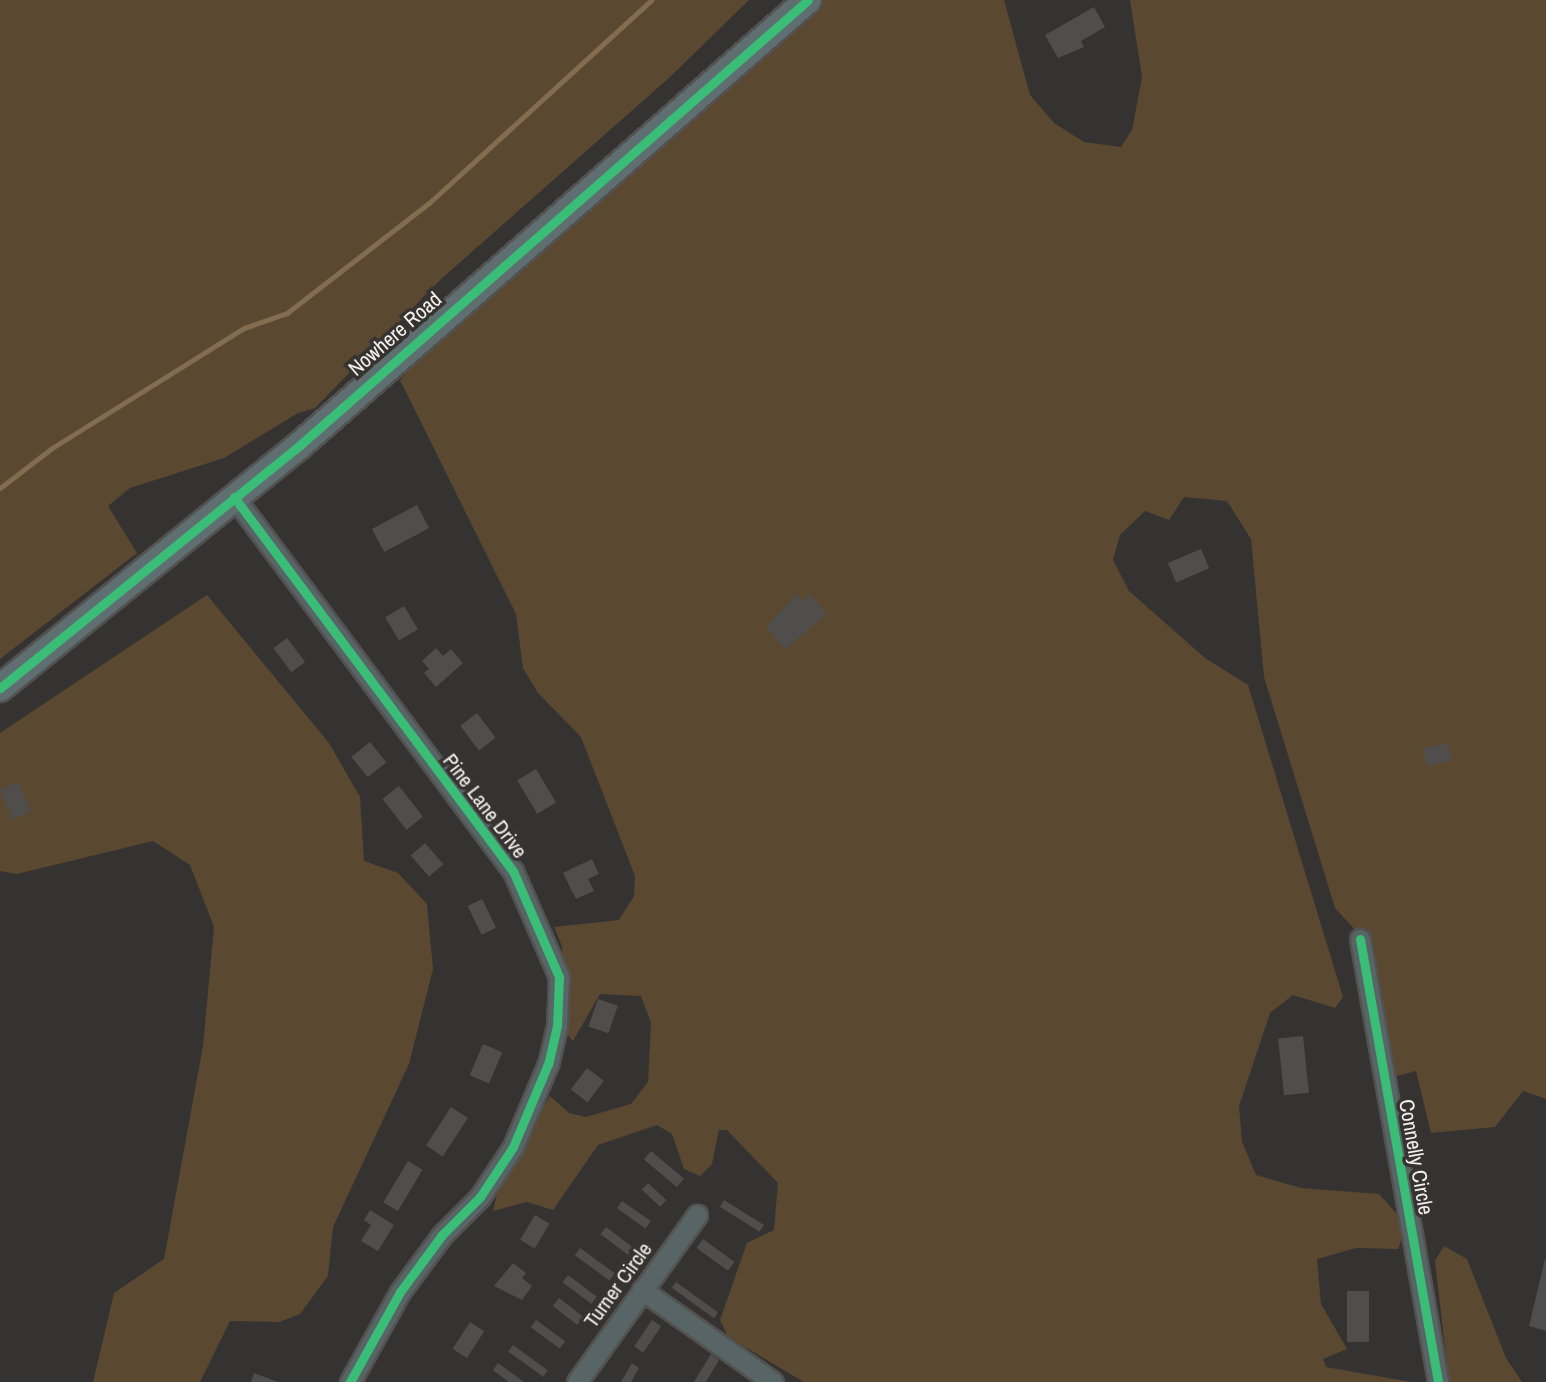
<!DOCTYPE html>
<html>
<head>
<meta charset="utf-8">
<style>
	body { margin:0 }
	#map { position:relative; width:1546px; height:1382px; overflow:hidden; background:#353331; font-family:"Archivo Narrow",sans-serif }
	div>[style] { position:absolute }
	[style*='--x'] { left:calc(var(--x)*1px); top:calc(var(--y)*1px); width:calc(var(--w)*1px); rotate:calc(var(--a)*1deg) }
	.green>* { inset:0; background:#5a4830 }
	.stream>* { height:5px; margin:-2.5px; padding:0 2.5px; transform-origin:2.5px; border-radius:2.5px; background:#836c50 }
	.building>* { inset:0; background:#4f4e4c; transform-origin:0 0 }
	.roads { filter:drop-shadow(2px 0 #535250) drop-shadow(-2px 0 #535250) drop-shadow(0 2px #535250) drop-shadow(0 -2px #535250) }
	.street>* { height:19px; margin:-9.5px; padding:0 9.5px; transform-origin:9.5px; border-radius:9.5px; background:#586566 }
	.secondary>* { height:26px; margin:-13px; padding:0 13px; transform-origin:13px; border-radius:13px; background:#5f6f71 }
	.cycleway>* { height:9px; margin:-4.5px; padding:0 4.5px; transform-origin:4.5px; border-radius:4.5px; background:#3abd76 }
	span { translate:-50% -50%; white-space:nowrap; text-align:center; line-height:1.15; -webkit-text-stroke:7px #363330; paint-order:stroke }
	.street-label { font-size:21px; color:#f4f2f0 }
</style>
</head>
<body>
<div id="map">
	<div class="green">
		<i style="clip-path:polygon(0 0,749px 0,670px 77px,440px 280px,315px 408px,298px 413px,224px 458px,130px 488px,108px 506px,137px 553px,0 659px)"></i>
		<i style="clip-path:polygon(822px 0,1004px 0,1030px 95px,1054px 123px,1084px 142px,1121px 147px,1132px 130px,1142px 77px,1130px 0,1546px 0,1546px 1099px,1523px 1091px,1495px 1127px,1431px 1133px,1416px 1071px,1389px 1078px,1369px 945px,1335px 908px,1264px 677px,1251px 539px,1227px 501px,1184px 497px,1169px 520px,1145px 511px,1120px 535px,1113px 560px,1129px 591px,1205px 658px,1248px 685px,1343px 997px,1335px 1008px,1293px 995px,1270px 1013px,1239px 1106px,1242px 1142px,1256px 1175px,1301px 1188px,1379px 1194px,1407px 1225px,1398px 1249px,1356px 1248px,1317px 1259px,1321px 1304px,1347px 1349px,1323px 1359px,1326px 1367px,1411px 1382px,804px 1382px,728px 1337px,720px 1320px,747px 1243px,774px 1230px,778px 1183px,727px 1130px,719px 1130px,712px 1164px,700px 1176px,684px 1169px,672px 1134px,657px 1125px,598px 1145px,553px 1210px,527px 1202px,493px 1211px,501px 1176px,550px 1096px,569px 1113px,586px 1117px,631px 1104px,648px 1082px,651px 1023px,641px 996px,600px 994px,573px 1041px,566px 1033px,562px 946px,554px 927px,619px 920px,634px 896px,635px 876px,581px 737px,538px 693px,523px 668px,516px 614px,400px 380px,450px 320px,684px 114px)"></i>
		<i style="clip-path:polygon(207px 595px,329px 743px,360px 797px,364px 861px,398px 873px,427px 904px,433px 969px,409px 1064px,333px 1227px,328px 1276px,300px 1314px,279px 1322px,230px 1321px,200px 1382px,93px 1382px,114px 1293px,164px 1259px,203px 1046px,214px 927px,190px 865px,153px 841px,17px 874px,0 871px,0 733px)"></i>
		<i style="clip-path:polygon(1444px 1246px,1467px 1259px,1506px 1358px,1522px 1382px,1449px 1382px,1435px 1261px)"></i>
	</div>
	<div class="stream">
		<i style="--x:0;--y:488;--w:66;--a:-37.6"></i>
		<i style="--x:52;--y:448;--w:226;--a:-32"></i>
		<i style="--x:244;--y:328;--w:46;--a:-19.2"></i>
		<i style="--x:287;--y:313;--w:180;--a:-37.8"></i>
		<i style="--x:429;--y:203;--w:301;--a:-42.4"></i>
	</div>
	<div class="building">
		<i style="clip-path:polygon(1094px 7px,1105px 27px,1081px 41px,1084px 47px,1058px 58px,1045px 35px)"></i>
		<i style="left:417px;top:505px;width:26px;height:51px;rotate:62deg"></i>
		<i style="left:1201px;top:549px;width:21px;height:36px;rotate:67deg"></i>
		<i style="clip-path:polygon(797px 594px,803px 601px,810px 594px,827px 614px,785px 649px,766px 627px)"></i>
		<i style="left:404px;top:606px;width:27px;height:22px;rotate:59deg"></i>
		<i style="left:287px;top:638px;width:30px;height:17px;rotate:53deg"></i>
		<i style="clip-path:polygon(436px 648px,443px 656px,451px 649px,463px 663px,436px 687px,424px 673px,429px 669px,422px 661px)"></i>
		<i style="left:477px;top:713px;width:31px;height:21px;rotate:53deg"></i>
		<i style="left:370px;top:742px;width:26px;height:24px;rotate:51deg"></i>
		<i style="left:1448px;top:743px;width:18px;height:26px;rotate:77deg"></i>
		<i style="left:536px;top:769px;width:39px;height:22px;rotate:59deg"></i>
		<i style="left:18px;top:782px;width:32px;height:20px;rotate:66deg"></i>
		<i style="left:399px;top:786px;width:39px;height:21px;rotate:52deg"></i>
		<i style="left:425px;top:843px;width:28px;height:19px;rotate:49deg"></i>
		<i style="clip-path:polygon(592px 859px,599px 874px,588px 879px,594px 891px,576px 899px,563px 873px)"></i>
		<i style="left:482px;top:899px;width:32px;height:16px;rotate:64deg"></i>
		<i style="left:598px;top:999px;width:21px;height:29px;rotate:19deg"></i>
		<i style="left:1303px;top:1036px;width:57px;height:25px;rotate:84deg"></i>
		<i style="left:483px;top:1044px;width:21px;height:34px;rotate:23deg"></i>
		<i style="left:587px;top:1068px;width:21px;height:27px;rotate:37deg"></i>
		<i style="left:451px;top:1107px;width:20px;height:46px;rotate:33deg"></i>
		<i style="left:651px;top:1151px;width:43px;height:11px;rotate:40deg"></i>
		<i style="left:408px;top:1161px;width:17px;height:48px;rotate:31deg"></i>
		<i style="left:648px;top:1183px;width:25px;height:9px;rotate:43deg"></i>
		<i style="left:724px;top:1200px;width:47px;height:8px;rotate:32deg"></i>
		<i style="left:622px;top:1201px;width:35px;height:9px;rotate:35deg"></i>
		<i style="clip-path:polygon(370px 1210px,394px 1225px,378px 1251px,361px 1241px,371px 1225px,364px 1220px)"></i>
		<i style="left:535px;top:1215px;width:17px;height:29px;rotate:31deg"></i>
		<i style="left:606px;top:1227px;width:34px;height:9px;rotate:37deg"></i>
		<i style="left:703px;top:1239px;width:39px;height:11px;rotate:36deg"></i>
		<i style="left:580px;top:1248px;width:43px;height:9px;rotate:36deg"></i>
		<i style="clip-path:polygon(1545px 1259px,1546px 1259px,1546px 1331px,1529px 1326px)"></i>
		<i style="clip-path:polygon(513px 1263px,526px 1273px,522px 1278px,532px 1286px,522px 1300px,494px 1286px)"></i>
		<i style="left:568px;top:1275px;width:36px;height:9px;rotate:37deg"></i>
		<i style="left:676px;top:1282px;width:52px;height:7px;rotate:36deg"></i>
		<i style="left:1347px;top:1291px;width:22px;height:51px"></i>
		<i style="left:559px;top:1298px;width:31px;height:10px;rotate:38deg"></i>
		<i style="left:536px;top:1320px;width:36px;height:9px;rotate:36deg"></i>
		<i style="left:652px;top:1320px;width:11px;height:32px;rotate:34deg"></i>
		<i style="left:470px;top:1322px;width:17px;height:32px;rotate:33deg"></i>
		<i style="left:513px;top:1345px;width:43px;height:8px;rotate:36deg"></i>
		<i style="clip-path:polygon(711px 1354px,719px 1360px,706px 1382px,694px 1382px)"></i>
		<i style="clip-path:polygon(498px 1363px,524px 1382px,509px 1382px,493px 1370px)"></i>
		<i style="clip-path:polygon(632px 1363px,639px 1368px,631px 1382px,621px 1382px)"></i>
		<i style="clip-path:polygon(254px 1373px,278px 1382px,251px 1382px)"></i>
	</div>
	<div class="roads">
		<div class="street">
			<i style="--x:234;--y:497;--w:467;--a:53.3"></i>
			<i style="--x:513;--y:871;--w:116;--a:66.5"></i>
			<i style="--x:559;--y:977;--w:49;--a:92.3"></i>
			<i style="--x:557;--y:1026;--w:39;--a:103"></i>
			<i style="--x:548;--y:1064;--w:90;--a:112.9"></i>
			<i style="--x:513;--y:1147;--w:60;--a:123.4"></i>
			<i style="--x:480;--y:1197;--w:54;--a:135"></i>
			<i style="--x:442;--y:1235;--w:71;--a:126.4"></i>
			<i style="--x:400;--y:1292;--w:103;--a:119.1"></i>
			<i style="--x:1360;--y:939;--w:450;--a:80"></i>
			<i style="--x:642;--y:1290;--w:160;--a:35.1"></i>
			<i style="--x:577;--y:1382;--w:206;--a:-54.3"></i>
		</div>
		<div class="secondary">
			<i style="--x:0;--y:688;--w:386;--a:-39"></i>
			<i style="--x:300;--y:445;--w:675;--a:-41.22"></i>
		</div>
	</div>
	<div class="cycleway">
		<i style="--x:234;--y:497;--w:467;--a:53.3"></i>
		<i style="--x:513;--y:871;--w:116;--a:66.5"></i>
		<i style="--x:559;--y:977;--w:49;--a:92.3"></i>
		<i style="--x:557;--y:1026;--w:39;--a:103"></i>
		<i style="--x:548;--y:1064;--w:90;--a:112.9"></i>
		<i style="--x:513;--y:1147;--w:60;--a:123.4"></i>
		<i style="--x:480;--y:1197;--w:54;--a:135"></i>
		<i style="--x:442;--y:1235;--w:71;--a:126.4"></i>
		<i style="--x:400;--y:1292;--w:103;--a:119.1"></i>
		<i style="--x:0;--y:688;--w:386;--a:-39"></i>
		<i style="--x:300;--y:445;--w:675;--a:-41.22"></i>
		<i style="--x:1360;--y:939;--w:450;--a:80"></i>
	</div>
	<div class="street-label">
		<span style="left:395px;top:334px;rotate:-41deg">Nowhere Road</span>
		<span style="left:485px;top:806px;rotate:53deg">Pine Lane Drive</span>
		<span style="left:1416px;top:1157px;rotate:80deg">Connelly Circle</span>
		<span style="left:618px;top:1285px;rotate:-54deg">Turner Circle</span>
	</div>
</div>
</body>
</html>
